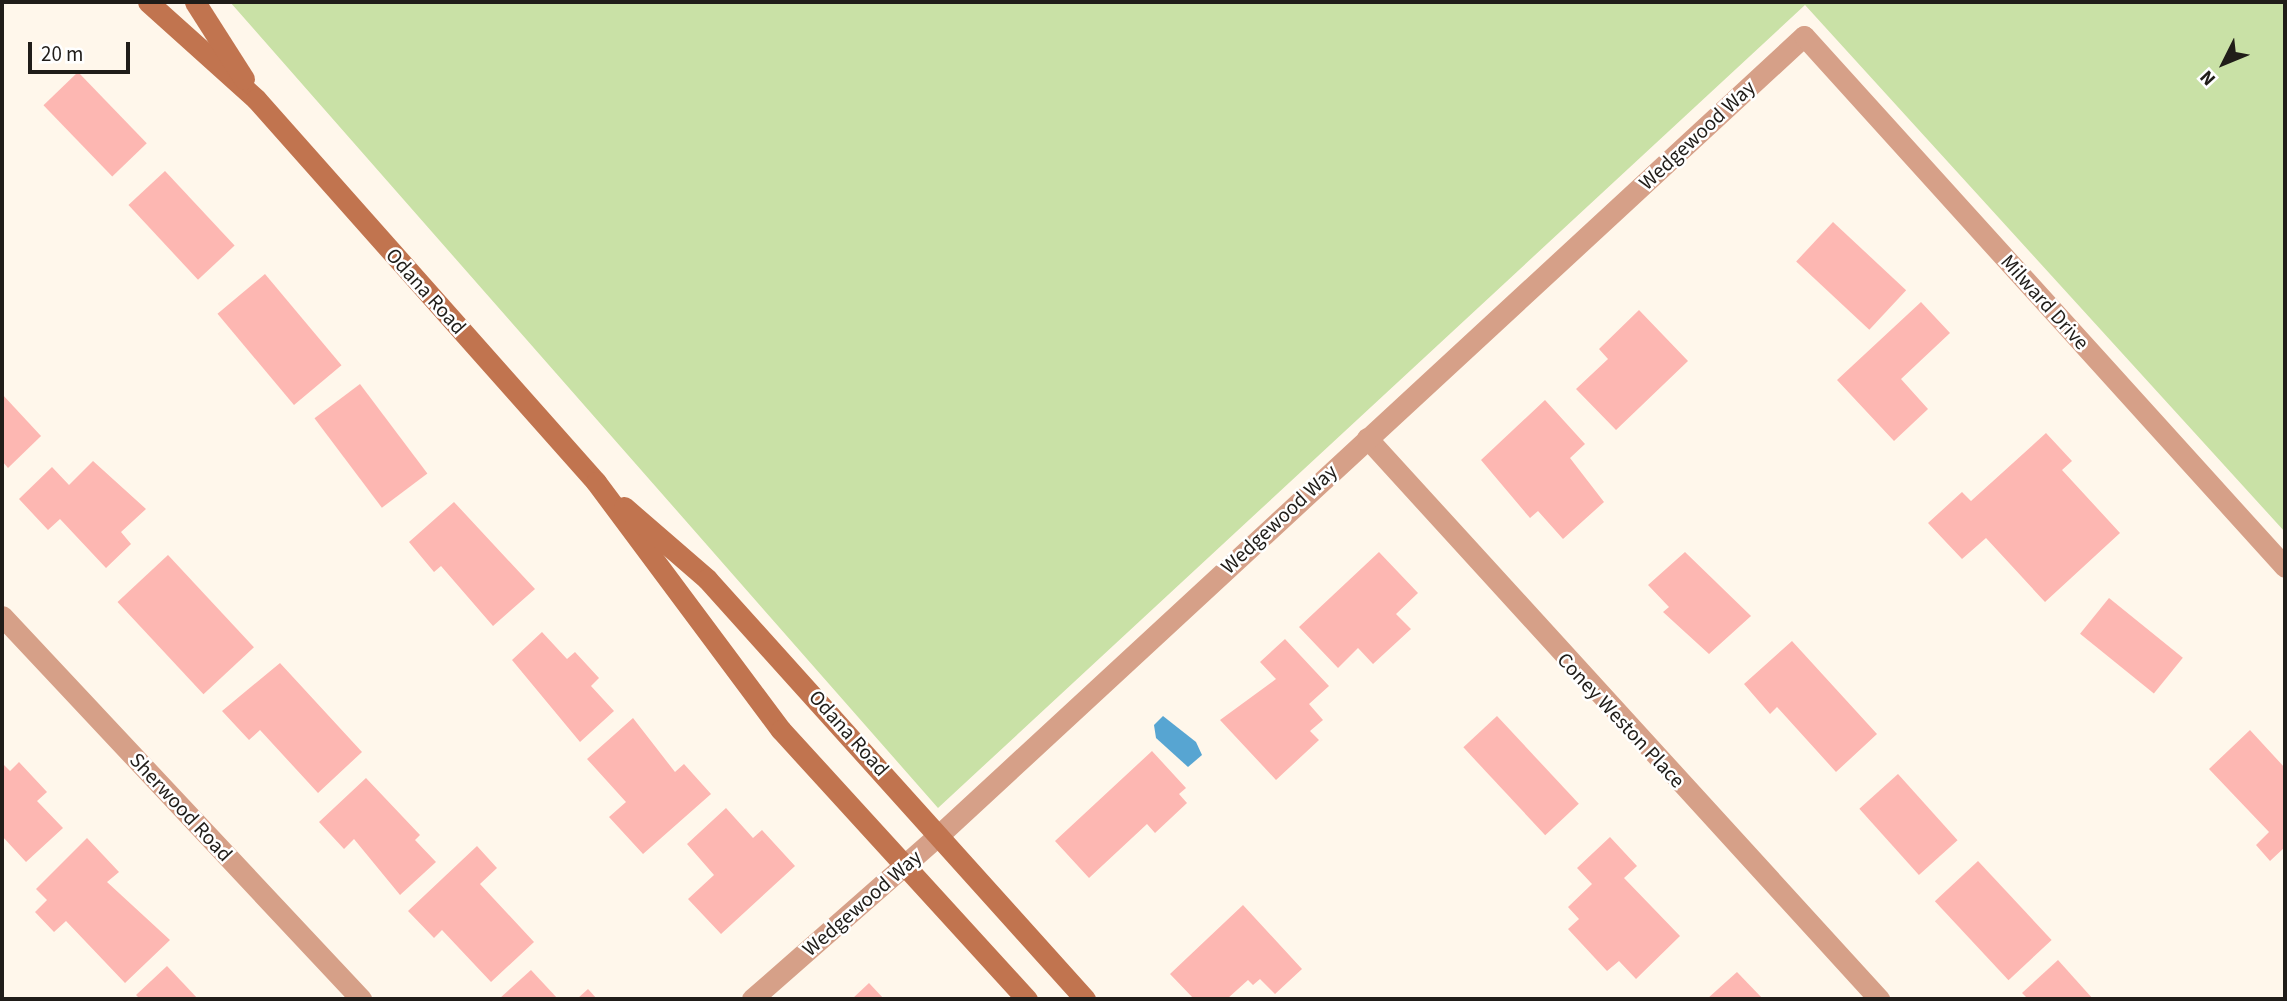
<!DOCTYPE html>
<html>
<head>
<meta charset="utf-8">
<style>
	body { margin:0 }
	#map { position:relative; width:2287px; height:1001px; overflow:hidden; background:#fff7eb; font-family:"Source Sans 3",sans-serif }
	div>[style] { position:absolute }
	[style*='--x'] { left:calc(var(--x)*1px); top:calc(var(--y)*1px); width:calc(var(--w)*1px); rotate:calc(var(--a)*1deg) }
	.green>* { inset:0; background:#c9e1a6 }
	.water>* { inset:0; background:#57a5d2 }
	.building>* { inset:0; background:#fdb7b2; transform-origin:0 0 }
	.street>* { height:21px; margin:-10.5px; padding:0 10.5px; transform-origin:10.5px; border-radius:10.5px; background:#d6a088 }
	.secondary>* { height:21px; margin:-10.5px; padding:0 10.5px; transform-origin:10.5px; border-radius:10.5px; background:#c1744f }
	span { translate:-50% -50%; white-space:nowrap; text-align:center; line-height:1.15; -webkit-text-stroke:5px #fff; paint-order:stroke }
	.street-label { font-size:21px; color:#201d19 }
	.frame { position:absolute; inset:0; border:4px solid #201d19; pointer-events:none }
	.north { position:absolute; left:2189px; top:28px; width:70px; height:70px; -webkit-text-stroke:5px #fff; paint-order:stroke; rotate:227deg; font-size:19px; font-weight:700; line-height:28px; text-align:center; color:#201d19 }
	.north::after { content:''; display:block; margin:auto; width:24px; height:32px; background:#201d19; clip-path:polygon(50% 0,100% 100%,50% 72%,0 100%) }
	.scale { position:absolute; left:28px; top:42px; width:102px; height:32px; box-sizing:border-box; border:4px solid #201d19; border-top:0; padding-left:9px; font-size:21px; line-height:24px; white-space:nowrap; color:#201d19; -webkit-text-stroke:5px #fff; paint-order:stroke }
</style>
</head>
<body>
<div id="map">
	<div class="green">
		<i style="clip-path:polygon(230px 2px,2285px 2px,2285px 532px,1805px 5px,938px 808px)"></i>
	</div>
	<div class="water">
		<i style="clip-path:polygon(1163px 716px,1196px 742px,1202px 755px,1188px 767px,1156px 738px,1154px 725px)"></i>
	</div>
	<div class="building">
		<i style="left:78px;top:72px;width:99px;height:48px;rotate:46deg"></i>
		<i style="left:165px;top:171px;width:102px;height:50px;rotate:47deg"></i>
		<i style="left:1833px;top:222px;width:100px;height:54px;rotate:43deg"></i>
		<i style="left:265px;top:274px;width:119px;height:62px;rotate:50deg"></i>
		<i style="clip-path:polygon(1921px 302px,1950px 333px,1901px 379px,1928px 409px,1894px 441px,1837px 380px)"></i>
		<i style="clip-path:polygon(1639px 310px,1688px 361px,1616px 430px,1576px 389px,1608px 359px,1599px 349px)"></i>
		<i style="left:360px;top:384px;width:112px;height:57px;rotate:53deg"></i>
		<i style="clip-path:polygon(2px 394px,41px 436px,8px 468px,2px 461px)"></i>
		<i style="clip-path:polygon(1545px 400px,1585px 444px,1570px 458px,1604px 502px,1563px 539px,1538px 511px,1530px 518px,1481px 460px)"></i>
		<i style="clip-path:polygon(2046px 433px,2072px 461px,2062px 470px,2120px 533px,2045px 602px,1986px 538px,1962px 559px,1928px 523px,1962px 492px,1971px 501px)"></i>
		<i style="clip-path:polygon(93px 461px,146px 509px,121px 532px,131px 544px,106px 568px,60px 519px,48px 530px,19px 499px,52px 467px,69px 485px)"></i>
		<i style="clip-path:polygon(454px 502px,535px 589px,493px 626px,441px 566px,434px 572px,409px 542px)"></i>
		<i style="clip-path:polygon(1379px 552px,1418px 593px,1396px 614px,1411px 629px,1373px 664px,1358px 648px,1338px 668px,1299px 627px)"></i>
		<i style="clip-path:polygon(1685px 552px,1751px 616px,1709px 654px,1663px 612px,1669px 607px,1648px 585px)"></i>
		<i style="left:168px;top:555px;width:126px;height:69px;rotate:47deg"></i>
		<i style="left:2109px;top:598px;width:95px;height:46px;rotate:39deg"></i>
		<i style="clip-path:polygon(542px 632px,567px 659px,575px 652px,599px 678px,591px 686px,614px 711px,580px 742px,512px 660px)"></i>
		<i style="clip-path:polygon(1285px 639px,1329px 686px,1309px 704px,1323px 720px,1310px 731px,1319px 740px,1276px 780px,1220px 720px,1276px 679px,1260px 662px)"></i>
		<i style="clip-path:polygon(1792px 641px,1877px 734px,1836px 772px,1777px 707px,1770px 714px,1744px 684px)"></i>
		<i style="clip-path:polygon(280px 663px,362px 752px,318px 793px,260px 730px,249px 740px,222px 711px)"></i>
		<i style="left:1497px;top:716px;width:120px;height:46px;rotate:47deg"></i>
		<i style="clip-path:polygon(633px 718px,675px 772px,684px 764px,711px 794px,643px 854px,609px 817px,626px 802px,587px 759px)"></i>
		<i style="clip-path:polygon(2250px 730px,2285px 768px,2285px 847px,2270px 861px,2256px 845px,2269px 832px,2209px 769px)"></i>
		<i style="clip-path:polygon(1152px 751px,1186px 788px,1179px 794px,1187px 803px,1155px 833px,1147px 824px,1089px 878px,1055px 841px)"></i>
		<i style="clip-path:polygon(19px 762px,47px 792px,37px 801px,63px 828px,26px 862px,2px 836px,2px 763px,10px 771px)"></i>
		<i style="left:1898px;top:774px;width:89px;height:52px;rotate:48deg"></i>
		<i style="clip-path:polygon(366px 778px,420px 835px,415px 840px,436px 862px,400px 895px,354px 839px,344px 849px,319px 822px)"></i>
		<i style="clip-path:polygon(726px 808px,753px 838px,762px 830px,795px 866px,721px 934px,688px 899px,714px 875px,687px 844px)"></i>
		<i style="clip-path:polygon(1610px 837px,1637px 866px,1624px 878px,1680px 936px,1636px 979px,1619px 961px,1607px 971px,1568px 929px,1579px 919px,1568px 907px,1592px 884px,1577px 868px)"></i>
		<i style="clip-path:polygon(87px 838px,119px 872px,107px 882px,170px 940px,125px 983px,66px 921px,54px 932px,35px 912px,47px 900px,36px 889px)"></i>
		<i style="clip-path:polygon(477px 846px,497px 868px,480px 884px,534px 942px,491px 982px,442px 930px,434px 938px,408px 911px)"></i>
		<i style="left:1978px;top:861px;width:108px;height:59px;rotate:47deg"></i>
		<i style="clip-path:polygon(1243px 905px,1302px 969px,1275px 994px,1260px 979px,1253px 985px,1248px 980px,1227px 999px,1194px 999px,1170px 974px)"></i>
		<i style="clip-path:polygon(2058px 960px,2093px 999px,2028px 999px,2022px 993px)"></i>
		<i style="clip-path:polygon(167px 966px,198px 999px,140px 999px,136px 995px)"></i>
		<i style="clip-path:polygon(531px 970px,558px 999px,499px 999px)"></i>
		<i style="clip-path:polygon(1737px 972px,1763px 999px,1707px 999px)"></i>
		<i style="clip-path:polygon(869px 983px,884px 999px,852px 999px)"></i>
		<i style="clip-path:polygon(588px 989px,597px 999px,577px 999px)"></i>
	</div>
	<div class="street">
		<i style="--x:1367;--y:438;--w:760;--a:47.61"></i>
		<i style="--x:2;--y:616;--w:525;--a:46.85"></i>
		<i style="--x:752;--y:999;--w:250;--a:-41.3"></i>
		<i style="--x:940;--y:834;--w:1176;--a:-42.73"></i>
		<i style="--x:1804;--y:36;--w:716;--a:47.83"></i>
	</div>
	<div class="secondary">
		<i style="--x:148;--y:2;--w:145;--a:41.9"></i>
		<i style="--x:256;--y:99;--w:512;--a:48.4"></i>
		<i style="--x:596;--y:482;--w:309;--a:53.3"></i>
		<i style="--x:781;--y:730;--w:365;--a:47.6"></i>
		<i style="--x:195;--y:2;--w:91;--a:57.5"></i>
		<i style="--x:624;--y:507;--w:110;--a:40.9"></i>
		<i style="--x:707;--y:579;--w:565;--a:48.01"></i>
	</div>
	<div class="street-label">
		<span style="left:1697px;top:135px;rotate:-43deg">Wedgewood Way</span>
		<span style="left:426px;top:291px;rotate:48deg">Odana Road</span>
		<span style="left:2045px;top:302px;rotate:48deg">Milward Drive</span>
		<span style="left:1279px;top:519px;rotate:-43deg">Wedgewood Way</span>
		<span style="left:1621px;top:720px;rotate:47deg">Coney Weston Place</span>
		<span style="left:849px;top:733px;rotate:48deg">Odana Road</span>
		<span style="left:181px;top:807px;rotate:47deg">Sherwood Road</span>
		<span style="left:862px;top:903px;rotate:-41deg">Wedgewood Way</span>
	</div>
	<div class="frame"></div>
	<div class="north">N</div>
	<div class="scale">20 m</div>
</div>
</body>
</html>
